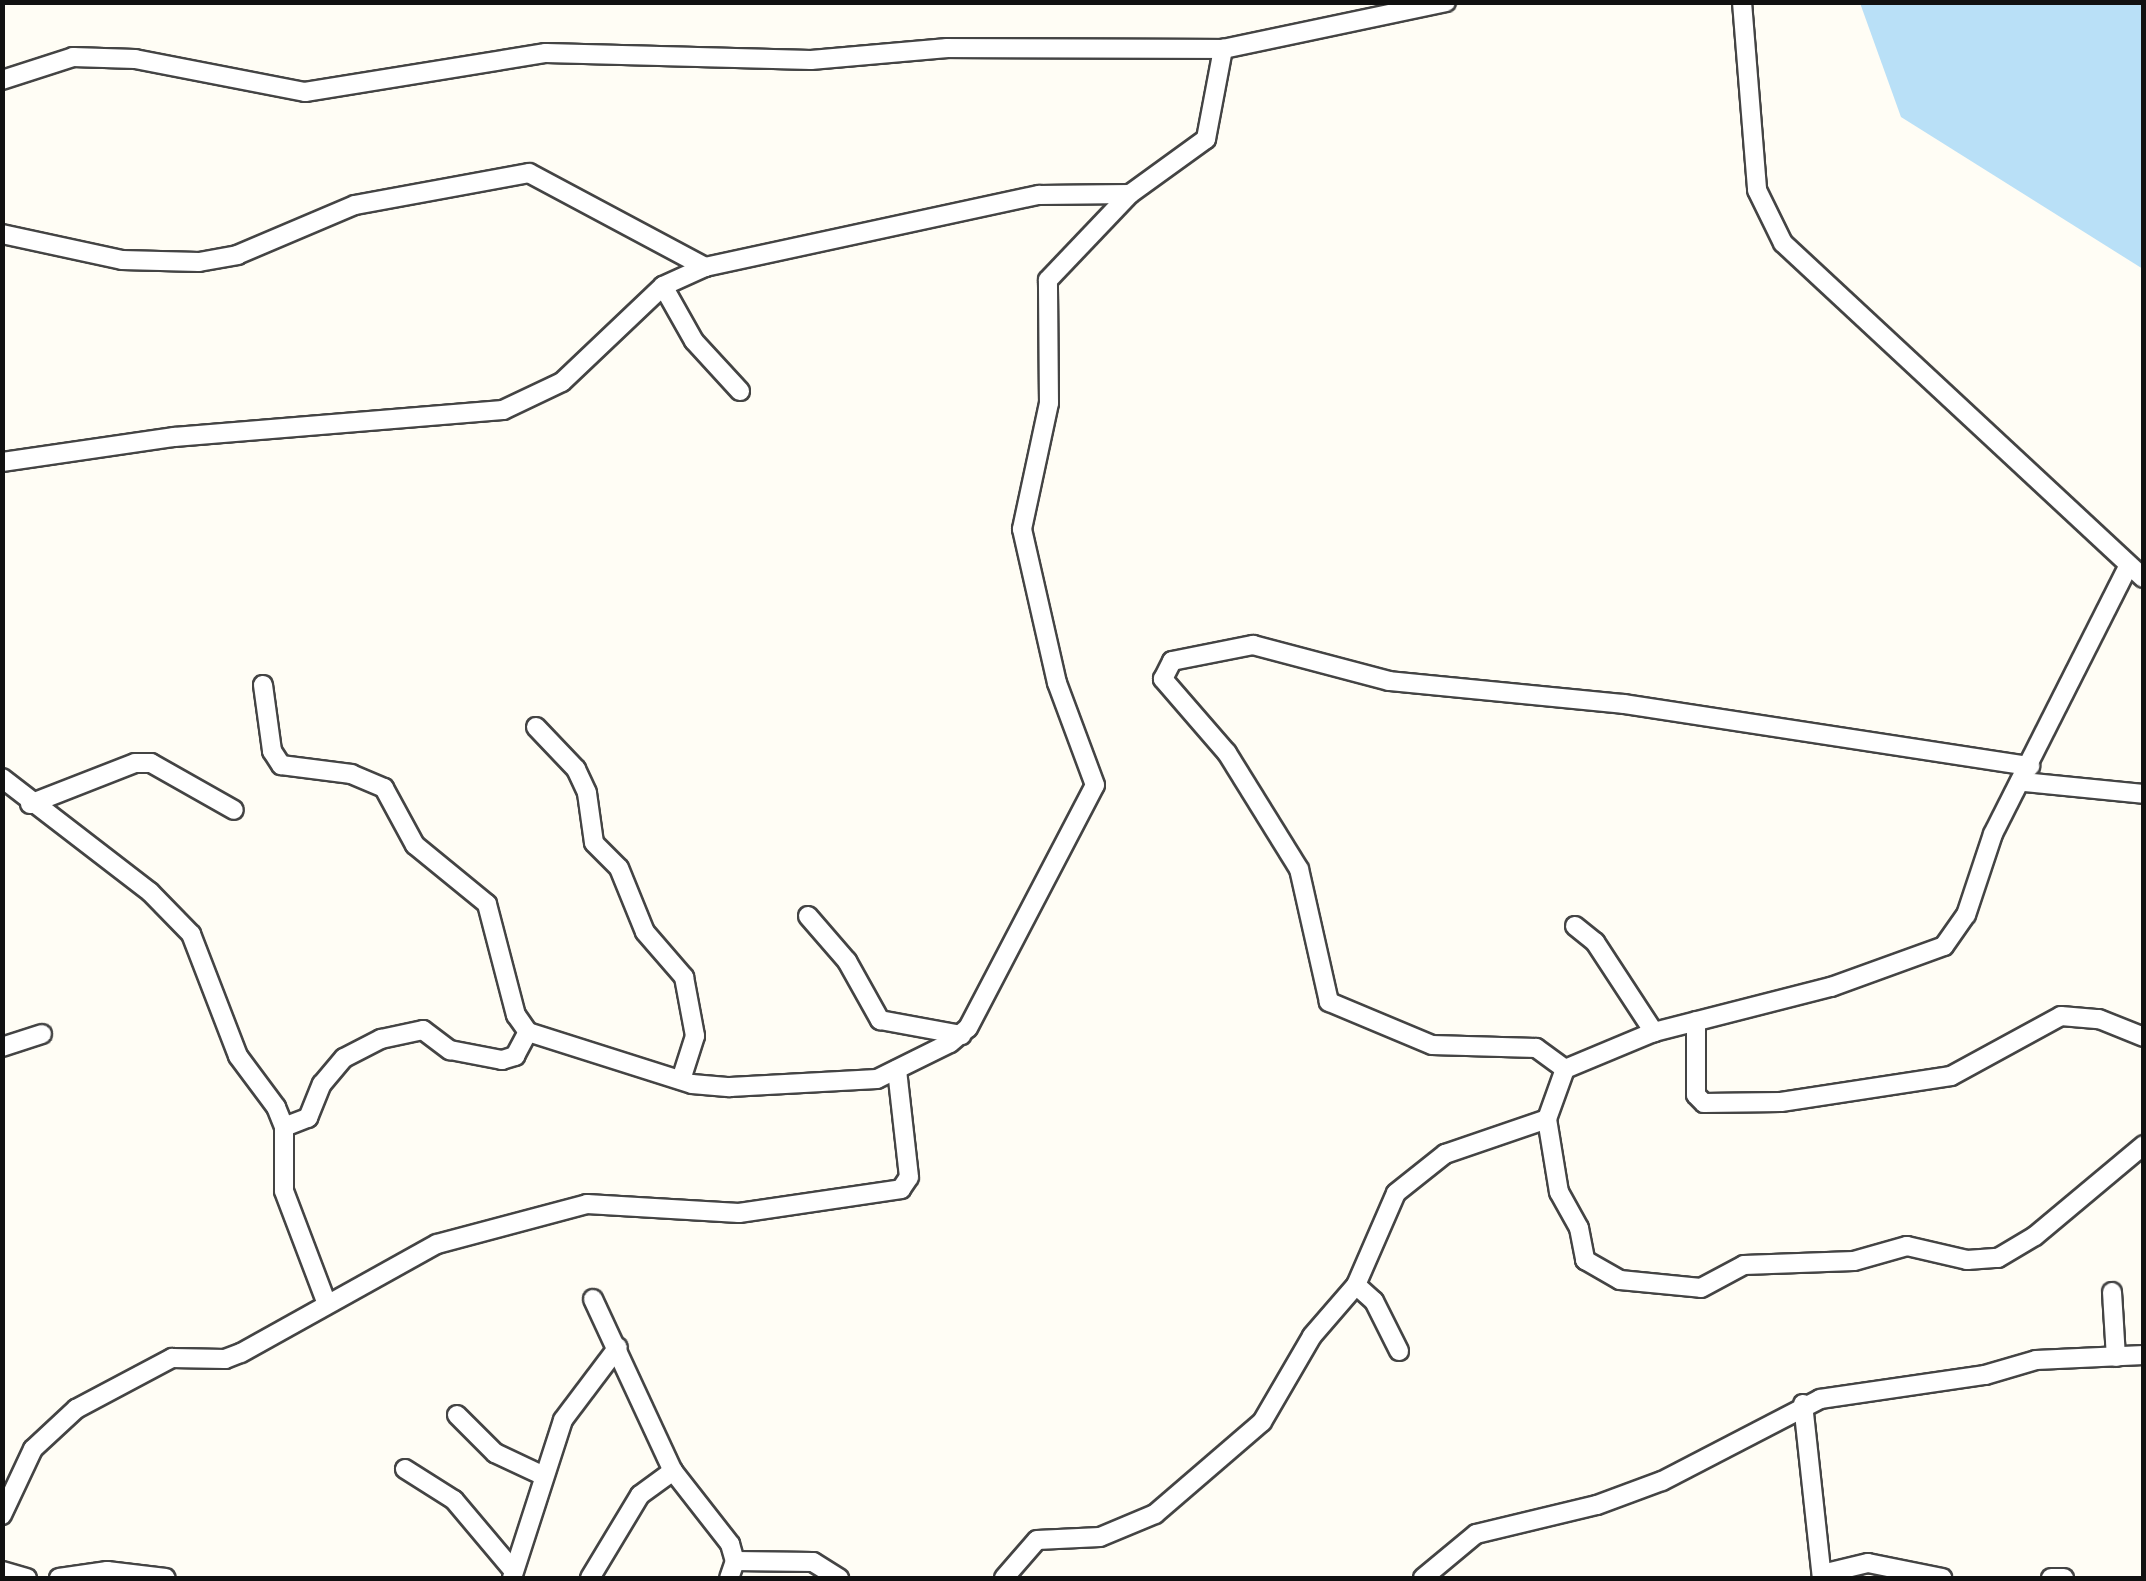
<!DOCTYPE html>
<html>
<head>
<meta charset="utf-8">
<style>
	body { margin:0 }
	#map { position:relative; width:2146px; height:1581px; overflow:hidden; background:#fffdf5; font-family:"Zilla Slab",serif }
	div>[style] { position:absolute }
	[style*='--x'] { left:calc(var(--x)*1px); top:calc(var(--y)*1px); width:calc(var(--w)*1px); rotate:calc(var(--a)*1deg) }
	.water>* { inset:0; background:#b9e0f7 }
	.roads { filter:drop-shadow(2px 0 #444) drop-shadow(-2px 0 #444) drop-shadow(0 2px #444) drop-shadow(0 -2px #444) }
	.minor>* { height:18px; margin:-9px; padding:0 9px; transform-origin:9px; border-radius:9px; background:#fff }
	span { translate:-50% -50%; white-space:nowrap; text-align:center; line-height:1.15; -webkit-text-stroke:10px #fff; paint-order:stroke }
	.frame { position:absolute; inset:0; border:5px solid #111; pointer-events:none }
</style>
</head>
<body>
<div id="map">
	<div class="water">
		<i style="clip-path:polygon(1860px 3px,2143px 3px,2143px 269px,1901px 117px)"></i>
	</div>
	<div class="roads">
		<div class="minor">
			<i style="--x:1742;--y:2;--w:189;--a:85.4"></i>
			<i style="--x:1757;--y:190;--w:59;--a:63.9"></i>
			<i style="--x:1783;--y:243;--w:492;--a:42.9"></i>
			<i style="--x:2;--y:80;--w:75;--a:-17.9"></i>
			<i style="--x:73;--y:57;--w:62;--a:1.8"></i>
			<i style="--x:135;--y:59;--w:173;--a:11"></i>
			<i style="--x:305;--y:92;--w:244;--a:-9.2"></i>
			<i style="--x:546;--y:53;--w:265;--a:1.5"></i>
			<i style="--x:811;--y:60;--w:137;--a:-5"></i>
			<i style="--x:947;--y:48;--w:276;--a:0.2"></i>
			<i style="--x:1223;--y:49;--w:228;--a:-11.9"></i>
			<i style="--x:2;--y:234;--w:123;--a:12.2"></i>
			<i style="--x:122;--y:260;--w:77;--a:1.5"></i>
			<i style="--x:199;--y:262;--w:39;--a:-10"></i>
			<i style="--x:237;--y:255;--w:128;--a:-23"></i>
			<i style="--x:355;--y:205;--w:177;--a:-10.4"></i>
			<i style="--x:529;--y:173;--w:200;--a:28.1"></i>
			<i style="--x:705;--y:267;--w:342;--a:-12.2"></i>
			<i style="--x:1039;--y:195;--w:91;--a:-0.6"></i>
			<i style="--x:663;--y:286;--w:63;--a:60.6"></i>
			<i style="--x:694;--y:341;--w:68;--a:47.4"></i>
			<i style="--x:2;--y:462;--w:174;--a:-8.3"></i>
			<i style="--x:174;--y:437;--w:330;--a:-4.7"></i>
			<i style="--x:503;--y:410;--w:65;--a:-25.4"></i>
			<i style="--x:562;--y:382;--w:139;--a:-43.5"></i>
			<i style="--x:663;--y:286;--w:46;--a:-24.3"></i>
			<i style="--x:263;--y:685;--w:67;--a:82.2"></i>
			<i style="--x:272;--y:751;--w:17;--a:57"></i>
			<i style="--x:281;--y:765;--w:71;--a:7.3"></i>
			<i style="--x:351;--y:774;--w:36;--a:23"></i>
			<i style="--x:384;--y:788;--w:65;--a:61.5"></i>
			<i style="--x:415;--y:845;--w:93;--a:39.3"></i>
			<i style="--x:487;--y:904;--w:115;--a:75.4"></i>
			<i style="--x:516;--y:1015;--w:21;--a:55"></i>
			<i style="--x:528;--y:1032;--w:172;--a:17.6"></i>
			<i style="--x:692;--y:1084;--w:38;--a:5"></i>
			<i style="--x:730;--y:1087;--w:147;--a:-3.1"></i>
			<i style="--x:877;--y:1079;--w:81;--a:-26.3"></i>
			<i style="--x:950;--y:1043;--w:23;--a:-40"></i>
			<i style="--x:968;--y:1028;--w:274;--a:-62.4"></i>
			<i style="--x:1095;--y:785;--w:109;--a:-110.4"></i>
			<i style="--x:1057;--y:683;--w:158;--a:-102.8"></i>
			<i style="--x:1022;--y:529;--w:129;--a:-77.9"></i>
			<i style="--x:1049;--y:403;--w:123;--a:-90.5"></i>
			<i style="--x:1048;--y:280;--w:119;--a:-46.4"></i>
			<i style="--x:1130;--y:194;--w:94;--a:-35.9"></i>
			<i style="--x:1206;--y:139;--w:92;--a:-79.3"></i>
			<i style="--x:536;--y:727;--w:58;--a:46.4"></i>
			<i style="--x:576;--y:769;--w:26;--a:65"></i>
			<i style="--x:587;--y:793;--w:50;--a:82"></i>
			<i style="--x:594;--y:843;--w:35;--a:45"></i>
			<i style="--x:619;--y:868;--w:69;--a:67.9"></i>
			<i style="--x:645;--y:932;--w:60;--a:49.1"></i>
			<i style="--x:684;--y:977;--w:60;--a:79.4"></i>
			<i style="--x:695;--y:1036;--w:46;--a:107.7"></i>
			<i style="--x:2;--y:778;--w:187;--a:37.6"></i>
			<i style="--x:150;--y:892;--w:59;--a:45.7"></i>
			<i style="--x:191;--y:934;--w:131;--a:68.9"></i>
			<i style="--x:238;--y:1056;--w:64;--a:53.3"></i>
			<i style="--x:276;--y:1107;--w:22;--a:68"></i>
			<i style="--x:284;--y:1127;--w:64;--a:90"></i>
			<i style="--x:284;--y:1191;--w:121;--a:69.2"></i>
			<i style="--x:2024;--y:782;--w:121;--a:5.7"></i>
			<i style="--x:30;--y:804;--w:113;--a:-21.3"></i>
			<i style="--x:135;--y:763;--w:16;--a:0"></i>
			<i style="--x:151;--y:763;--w:95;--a:29.5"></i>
			<i style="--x:808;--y:916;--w:60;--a:49.1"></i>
			<i style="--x:847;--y:961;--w:68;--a:60.8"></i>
			<i style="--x:880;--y:1020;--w:83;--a:10.4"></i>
			<i style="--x:1575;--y:926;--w:26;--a:39"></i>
			<i style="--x:1595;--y:942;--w:108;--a:56.8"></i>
			<i style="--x:1696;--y:1021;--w:74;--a:90"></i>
			<i style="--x:1696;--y:1095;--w:11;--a:45"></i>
			<i style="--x:1704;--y:1103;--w:77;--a:-0.7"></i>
			<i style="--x:1781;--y:1102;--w:172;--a:-8.7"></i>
			<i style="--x:1951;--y:1076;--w:125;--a:-28.6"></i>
			<i style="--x:2061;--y:1016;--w:38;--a:5"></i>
			<i style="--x:2099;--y:1019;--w:48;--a:21.8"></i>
			<i style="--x:2;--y:1047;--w:42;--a:-18"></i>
			<i style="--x:1565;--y:1069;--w:36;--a:-144"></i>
			<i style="--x:1536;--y:1048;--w:104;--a:-178.3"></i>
			<i style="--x:1432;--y:1045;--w:112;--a:-157.3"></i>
			<i style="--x:1329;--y:1002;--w:136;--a:-102.7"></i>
			<i style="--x:1299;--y:869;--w:137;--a:-121.8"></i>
			<i style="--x:1227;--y:753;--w:98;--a:-130.9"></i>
			<i style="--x:1163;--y:679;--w:20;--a:-63"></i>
			<i style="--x:1172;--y:661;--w:83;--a:-11.2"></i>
			<i style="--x:1253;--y:645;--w:141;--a:14.8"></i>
			<i style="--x:1389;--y:681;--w:236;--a:5.6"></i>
			<i style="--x:1624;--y:704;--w:411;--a:8.7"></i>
			<i style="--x:1547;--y:1119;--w:74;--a:80.7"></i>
			<i style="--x:1559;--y:1192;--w:41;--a:60.9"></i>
			<i style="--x:1579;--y:1228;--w:33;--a:79"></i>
			<i style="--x:1585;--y:1260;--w:40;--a:29.7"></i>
			<i style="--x:1620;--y:1280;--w:81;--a:5.6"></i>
			<i style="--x:1701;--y:1288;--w:49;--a:-28.1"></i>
			<i style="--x:1744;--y:1265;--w:110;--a:-2.1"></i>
			<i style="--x:1854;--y:1261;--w:55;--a:-15.8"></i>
			<i style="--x:1907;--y:1246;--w:62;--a:13.1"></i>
			<i style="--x:1967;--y:1260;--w:31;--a:-4"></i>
			<i style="--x:1998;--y:1258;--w:43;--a:-30.7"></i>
			<i style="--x:2035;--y:1236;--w:142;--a:-39.9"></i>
			<i style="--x:284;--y:1127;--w:26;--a:-21"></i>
			<i style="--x:308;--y:1118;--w:37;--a:-68"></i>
			<i style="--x:322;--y:1084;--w:34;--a:-50"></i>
			<i style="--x:344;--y:1058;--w:42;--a:-27.2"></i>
			<i style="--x:381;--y:1039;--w:43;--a:-12.1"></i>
			<i style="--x:423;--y:1030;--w:34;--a:37"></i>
			<i style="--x:450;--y:1050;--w:53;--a:10.9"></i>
			<i style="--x:502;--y:1060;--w:14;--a:-17"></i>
			<i style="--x:515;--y:1056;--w:27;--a:-62"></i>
			<i style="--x:1356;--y:1285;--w:24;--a:42"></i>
			<i style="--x:1374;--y:1301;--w:56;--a:63.4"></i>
			<i style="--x:2112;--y:1292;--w:65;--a:86.5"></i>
			<i style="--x:593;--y:1299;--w:190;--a:65.1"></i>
			<i style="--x:673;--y:1471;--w:93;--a:52"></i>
			<i style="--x:730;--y:1544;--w:18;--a:74"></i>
			<i style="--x:735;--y:1561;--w:18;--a:109"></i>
			<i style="--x:1803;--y:1404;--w:175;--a:83.8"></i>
			<i style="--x:457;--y:1415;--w:54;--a:45"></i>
			<i style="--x:495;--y:1453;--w:52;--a:25.1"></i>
			<i style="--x:405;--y:1469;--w:58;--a:32.3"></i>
			<i style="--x:454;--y:1500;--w:92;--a:49.9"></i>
			<i style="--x:2;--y:1515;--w:73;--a:-64.8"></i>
			<i style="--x:33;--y:1449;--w:59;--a:-42.9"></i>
			<i style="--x:76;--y:1409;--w:109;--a:-28"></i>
			<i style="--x:172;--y:1358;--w:53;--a:1.1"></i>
			<i style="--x:225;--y:1359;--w:17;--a:-21"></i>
			<i style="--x:241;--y:1353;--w:224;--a:-29.1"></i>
			<i style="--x:437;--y:1244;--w:155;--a:-14.9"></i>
			<i style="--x:587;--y:1204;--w:152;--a:3.4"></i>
			<i style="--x:739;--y:1213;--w:164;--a:-8.4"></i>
			<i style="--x:901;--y:1189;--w:14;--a:-56"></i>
			<i style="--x:909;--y:1177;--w:108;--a:-96.4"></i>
			<i style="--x:735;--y:1561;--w:78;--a:0.7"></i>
			<i style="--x:813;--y:1562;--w:31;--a:32"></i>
			<i style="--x:2;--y:1571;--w:26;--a:16"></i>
			<i style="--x:1822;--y:1574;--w:47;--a:-13.4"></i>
			<i style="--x:1868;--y:1563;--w:76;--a:11.5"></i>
			<i style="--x:59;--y:1578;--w:49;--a:-8.3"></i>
			<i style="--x:107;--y:1571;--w:59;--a:6.8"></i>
			<i style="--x:512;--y:1578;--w:166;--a:-72.1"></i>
			<i style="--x:563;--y:1420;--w:91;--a:-53"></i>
			<i style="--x:590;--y:1578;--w:97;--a:-58.9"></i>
			<i style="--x:640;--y:1495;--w:41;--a:-36"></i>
			<i style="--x:1004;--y:1578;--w:50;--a:-49"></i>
			<i style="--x:1037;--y:1540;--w:63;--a:-2.7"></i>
			<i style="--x:1100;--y:1537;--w:60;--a:-22.7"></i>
			<i style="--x:1155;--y:1514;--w:141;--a:-40.7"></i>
			<i style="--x:1262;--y:1422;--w:99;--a:-59.8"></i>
			<i style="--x:1312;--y:1336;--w:67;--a:-49.2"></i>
			<i style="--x:1356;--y:1285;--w:100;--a:-66.5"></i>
			<i style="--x:1396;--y:1193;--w:63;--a:-38.5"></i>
			<i style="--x:1445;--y:1154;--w:108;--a:-18.9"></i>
			<i style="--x:1547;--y:1119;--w:53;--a:-70.2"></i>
			<i style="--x:1565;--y:1069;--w:96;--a:-22.6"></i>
			<i style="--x:1654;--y:1032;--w:183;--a:-14.3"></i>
			<i style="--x:1831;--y:987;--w:120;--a:-19.9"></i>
			<i style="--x:1944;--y:946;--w:38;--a:-55"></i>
			<i style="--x:1966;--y:915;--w:85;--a:-71.6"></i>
			<i style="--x:1993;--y:834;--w:301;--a:-63.2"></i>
			<i style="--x:1423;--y:1578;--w:69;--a:-39.7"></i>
			<i style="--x:1476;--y:1534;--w:124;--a:-13.5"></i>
			<i style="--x:1597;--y:1505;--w:69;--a:-20.3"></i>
			<i style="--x:1662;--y:1481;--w:178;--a:-27.4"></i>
			<i style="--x:1820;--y:1399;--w:167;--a:-8.3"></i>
			<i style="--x:1985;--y:1375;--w:53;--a:-16.4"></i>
			<i style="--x:2036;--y:1360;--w:108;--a:-2.7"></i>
			<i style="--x:2051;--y:1578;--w:13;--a:0"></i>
		</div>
	</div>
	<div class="frame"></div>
</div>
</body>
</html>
